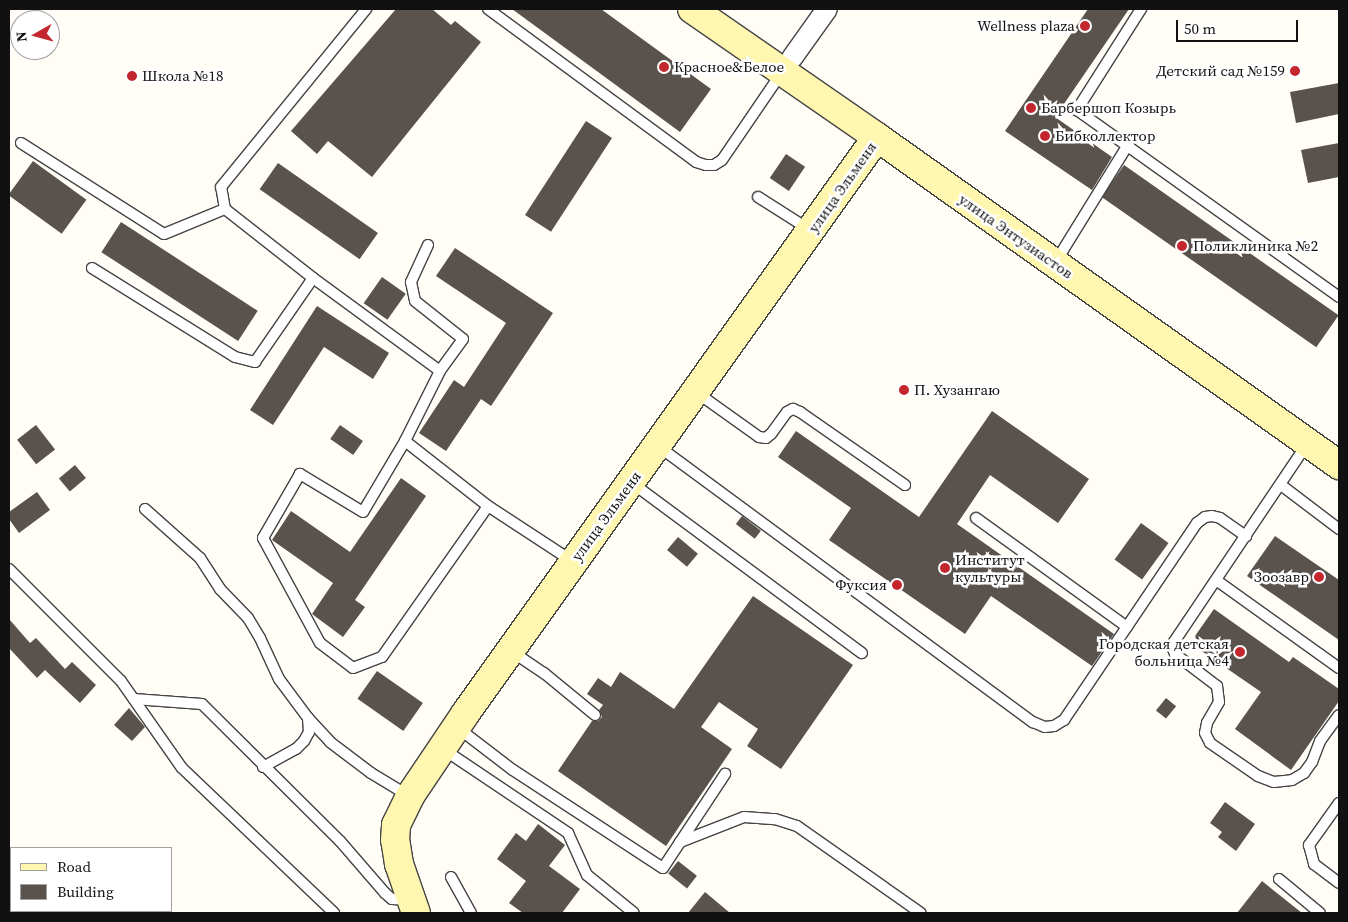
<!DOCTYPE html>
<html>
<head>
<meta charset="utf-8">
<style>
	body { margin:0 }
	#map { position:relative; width:1348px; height:922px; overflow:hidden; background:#fffdf5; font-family:"Source Serif 4",serif }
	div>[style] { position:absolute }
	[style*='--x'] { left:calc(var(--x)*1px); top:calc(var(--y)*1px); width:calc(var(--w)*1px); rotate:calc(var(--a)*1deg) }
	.building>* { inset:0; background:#5a524d; transform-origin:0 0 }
	.roads { filter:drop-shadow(1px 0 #444) drop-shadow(-1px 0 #444) drop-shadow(0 1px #444) drop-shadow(0 -1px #444) }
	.lane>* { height:10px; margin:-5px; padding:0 5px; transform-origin:5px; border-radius:5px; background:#fff }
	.street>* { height:20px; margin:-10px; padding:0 10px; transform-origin:10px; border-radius:10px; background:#fff }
	.secondary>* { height:28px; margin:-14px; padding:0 14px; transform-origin:14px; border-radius:14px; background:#fff6b0 }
	.dots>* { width:14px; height:14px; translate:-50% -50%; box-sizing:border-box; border:2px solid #fff; border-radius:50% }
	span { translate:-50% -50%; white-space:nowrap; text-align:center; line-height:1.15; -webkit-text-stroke:5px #fff; paint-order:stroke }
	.poi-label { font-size:15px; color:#111 }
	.right { translate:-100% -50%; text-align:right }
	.left { translate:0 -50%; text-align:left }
	.street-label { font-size:15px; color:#111 }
	.frame { position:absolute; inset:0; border:10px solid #111; pointer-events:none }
	.legend { position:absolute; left:10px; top:847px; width:162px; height:65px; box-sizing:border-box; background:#fff; border:1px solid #a0a0a0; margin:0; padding:6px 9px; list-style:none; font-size:15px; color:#111 }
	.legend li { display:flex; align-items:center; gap:10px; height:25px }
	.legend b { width:25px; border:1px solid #a0a0a0 }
	.north { position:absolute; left:10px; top:10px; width:50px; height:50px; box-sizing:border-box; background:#fff; border:1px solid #a0a0a0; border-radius:50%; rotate:263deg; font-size:14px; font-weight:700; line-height:20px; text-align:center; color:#111 }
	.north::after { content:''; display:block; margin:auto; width:18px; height:22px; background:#c4262e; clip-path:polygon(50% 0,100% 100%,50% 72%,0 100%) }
	.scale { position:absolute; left:1176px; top:20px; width:122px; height:22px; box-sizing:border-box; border:2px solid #111; border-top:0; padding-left:6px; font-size:15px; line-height:18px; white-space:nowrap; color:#111; -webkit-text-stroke:4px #fff; paint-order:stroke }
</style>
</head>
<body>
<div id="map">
	<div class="building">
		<i style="clip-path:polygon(396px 9px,432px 9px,451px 25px,455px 21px,481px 42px,372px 177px,328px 141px,317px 154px,291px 131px)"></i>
		<i style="clip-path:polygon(512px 9px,601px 9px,711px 89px,680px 132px)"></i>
		<i style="clip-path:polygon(1088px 9px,1129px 9px,1055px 117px,1112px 157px,1092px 190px,1005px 131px)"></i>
		<i style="clip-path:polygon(1339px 83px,1339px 114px,1296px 123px,1290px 92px)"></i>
		<i style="left:586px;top:121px;width:31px;height:112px;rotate:33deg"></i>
		<i style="clip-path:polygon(1339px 143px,1339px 177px,1308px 183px,1301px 150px)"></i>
		<i style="left:786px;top:154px;width:23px;height:29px;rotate:34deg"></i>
		<i style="left:33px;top:161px;width:66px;height:42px;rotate:36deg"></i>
		<i style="left:278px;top:163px;width:122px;height:32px;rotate:35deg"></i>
		<i style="left:1124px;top:165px;width:262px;height:39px;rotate:35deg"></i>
		<i style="left:121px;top:222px;width:163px;height:36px;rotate:33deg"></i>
		<i style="clip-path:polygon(455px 248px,553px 313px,491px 406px,481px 399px,446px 451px,419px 433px,454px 380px,464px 387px,506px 323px,436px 276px)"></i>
		<i style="left:382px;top:277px;width:29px;height:32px;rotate:35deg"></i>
		<i style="clip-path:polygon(317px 306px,389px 353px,373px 379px,324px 347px,273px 425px,250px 410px)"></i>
		<i style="clip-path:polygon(992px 411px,1089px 479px,1058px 523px,990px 475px,957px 524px,1114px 634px,1092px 666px,991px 596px,965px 634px,829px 540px,851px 508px,778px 457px,796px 431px,919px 517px)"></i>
		<i style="left:36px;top:425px;width:31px;height:24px;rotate:52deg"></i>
		<i style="left:340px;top:425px;width:28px;height:17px;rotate:35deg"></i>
		<i style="left:75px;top:465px;width:17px;height:21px;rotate:50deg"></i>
		<i style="clip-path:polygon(401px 478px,426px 496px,355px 600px,365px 607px,343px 637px,312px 614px,333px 583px,272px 540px,291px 511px,350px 552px)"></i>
		<i style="clip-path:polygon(37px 492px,50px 510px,19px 533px,9px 519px,9px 512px)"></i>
		<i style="left:742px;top:516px;width:24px;height:10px;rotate:38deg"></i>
		<i style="left:1141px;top:523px;width:34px;height:45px;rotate:36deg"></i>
		<i style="clip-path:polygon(1275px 536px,1339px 580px,1339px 640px,1247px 576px)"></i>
		<i style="left:678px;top:537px;width:26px;height:17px;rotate:40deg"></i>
		<i style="clip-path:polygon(753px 596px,853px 665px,781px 769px,747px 746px,758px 729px,719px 702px,701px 727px,732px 749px,666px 846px,558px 771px,592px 721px,598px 721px,602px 717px,599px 710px,603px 705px,587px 694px,598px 678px,611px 687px,620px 672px,674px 709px)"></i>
		<i style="clip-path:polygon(1214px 609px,1289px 662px,1293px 657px,1339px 689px,1339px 701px,1291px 770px,1235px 729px,1261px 692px,1190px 643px)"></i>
		<i style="clip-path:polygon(9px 619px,30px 643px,36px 638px,65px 669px,72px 662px,96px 685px,80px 703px,45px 670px,37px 678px,9px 648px)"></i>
		<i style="left:377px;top:671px;width:56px;height:34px;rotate:35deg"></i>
		<i style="left:1166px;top:698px;width:13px;height:16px;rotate:39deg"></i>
		<i style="clip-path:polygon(129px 708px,145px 727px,132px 741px,114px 725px)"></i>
		<i style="clip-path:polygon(1225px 802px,1255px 824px,1236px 851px,1218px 837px,1222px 832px,1210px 823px)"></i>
		<i style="clip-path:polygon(538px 824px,565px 845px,549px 866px,580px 889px,562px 913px,523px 913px,509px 903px,526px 881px,497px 859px,516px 833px,526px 841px)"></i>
		<i style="left:678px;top:861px;width:24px;height:16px;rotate:38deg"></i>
		<i style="clip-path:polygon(1262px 881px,1302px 913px,1237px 913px)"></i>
		<i style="clip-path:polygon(705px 892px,730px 913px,688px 913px)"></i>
	</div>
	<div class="roads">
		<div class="lane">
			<i style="--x:488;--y:9;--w:258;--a:36.3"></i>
			<i style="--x:696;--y:162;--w:10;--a:17"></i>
			<i style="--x:706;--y:165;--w:8;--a:0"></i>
			<i style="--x:714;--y:165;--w:9;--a:-32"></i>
			<i style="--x:722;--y:160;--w:107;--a:-55.7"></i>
			<i style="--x:1141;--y:9;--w:120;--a:122.4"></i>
			<i style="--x:1077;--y:110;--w:322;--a:35.5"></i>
			<i style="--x:21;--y:143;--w:169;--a:32.5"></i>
			<i style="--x:164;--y:234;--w:66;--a:-22.3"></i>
			<i style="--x:758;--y:197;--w:62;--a:32.4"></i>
			<i style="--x:428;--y:245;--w:41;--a:114.7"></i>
			<i style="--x:411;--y:282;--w:19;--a:78"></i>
			<i style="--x:415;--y:301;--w:61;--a:38.4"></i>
			<i style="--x:463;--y:339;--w:39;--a:126"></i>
			<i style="--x:1063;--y:250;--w:120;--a:-58.3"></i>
			<i style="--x:92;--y:268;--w:168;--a:31.9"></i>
			<i style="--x:235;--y:357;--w:21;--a:14"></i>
			<i style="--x:255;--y:362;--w:102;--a:-55.4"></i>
			<i style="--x:313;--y:278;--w:112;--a:-141.9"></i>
			<i style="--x:225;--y:209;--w:22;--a:-100"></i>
			<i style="--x:221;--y:187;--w:230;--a:-50.8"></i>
			<i style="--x:313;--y:278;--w:157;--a:36.2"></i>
			<i style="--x:440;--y:371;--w:78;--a:116.6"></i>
			<i style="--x:405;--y:441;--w:82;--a:120.6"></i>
			<i style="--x:363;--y:512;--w:74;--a:-148.9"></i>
			<i style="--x:300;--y:474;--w:74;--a:120"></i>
			<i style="--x:263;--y:538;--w:119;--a:61.5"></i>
			<i style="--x:320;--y:643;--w:41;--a:37.1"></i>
			<i style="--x:353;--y:668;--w:31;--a:-21"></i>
			<i style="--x:382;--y:657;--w:184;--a:-54.9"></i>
			<i style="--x:696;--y:392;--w:77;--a:35.5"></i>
			<i style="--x:759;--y:437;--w:7;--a:8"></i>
			<i style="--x:766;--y:438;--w:6;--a:-39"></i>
			<i style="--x:771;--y:434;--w:27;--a:-54"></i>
			<i style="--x:787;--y:412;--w:7;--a:-27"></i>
			<i style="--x:793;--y:409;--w:8;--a:23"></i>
			<i style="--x:800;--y:412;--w:128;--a:34.8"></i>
			<i style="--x:405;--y:441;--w:105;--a:38.1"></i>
			<i style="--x:488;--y:506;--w:100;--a:33.2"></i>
			<i style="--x:1307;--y:444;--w:239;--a:123.9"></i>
			<i style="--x:1174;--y:642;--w:7;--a:98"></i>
			<i style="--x:1173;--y:649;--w:5;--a:68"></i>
			<i style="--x:1175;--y:654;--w:53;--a:37.3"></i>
			<i style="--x:1217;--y:686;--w:16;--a:83"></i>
			<i style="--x:1219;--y:702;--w:24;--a:120"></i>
			<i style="--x:1207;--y:723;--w:10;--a:101"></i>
			<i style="--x:1205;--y:733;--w:11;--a:63"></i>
			<i style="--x:1210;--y:743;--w:58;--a:34.5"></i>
			<i style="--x:1258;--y:776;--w:17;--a:21"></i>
			<i style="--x:1274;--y:782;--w:18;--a:-6"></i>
			<i style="--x:1292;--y:780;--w:14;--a:-30"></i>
			<i style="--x:1304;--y:773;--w:14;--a:-54"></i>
			<i style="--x:1312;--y:762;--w:22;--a:-69"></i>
			<i style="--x:1320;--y:741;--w:32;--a:-54"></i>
			<i style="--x:658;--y:446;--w:466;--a:36.4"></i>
			<i style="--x:1033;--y:722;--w:13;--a:23"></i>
			<i style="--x:1045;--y:727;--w:9;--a:-6"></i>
			<i style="--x:1054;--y:726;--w:12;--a:-31"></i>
			<i style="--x:1064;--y:720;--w:238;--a:-56"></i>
			<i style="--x:1197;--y:523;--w:10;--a:-37"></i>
			<i style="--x:1205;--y:517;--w:7;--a:-8"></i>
			<i style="--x:1212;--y:516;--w:8;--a:14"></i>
			<i style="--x:1220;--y:518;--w:32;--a:35"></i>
			<i style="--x:632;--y:483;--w:286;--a:36.5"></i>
			<i style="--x:1281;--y:485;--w:73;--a:37.2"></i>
			<i style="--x:145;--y:509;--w:74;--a:41.7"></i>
			<i style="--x:200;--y:558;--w:37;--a:57"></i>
			<i style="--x:220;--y:589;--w:40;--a:46"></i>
			<i style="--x:248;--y:618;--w:23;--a:59"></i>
			<i style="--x:260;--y:638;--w:45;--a:65.1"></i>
			<i style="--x:279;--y:679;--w:49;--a:53.4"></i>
			<i style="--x:308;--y:718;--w:33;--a:47"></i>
			<i style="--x:330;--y:742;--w:51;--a:37.1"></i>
			<i style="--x:371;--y:773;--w:44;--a:31.2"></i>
			<i style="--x:976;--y:518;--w:186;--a:35.8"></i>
			<i style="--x:9;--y:569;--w:158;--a:45"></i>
			<i style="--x:121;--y:681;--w:106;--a:55"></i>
			<i style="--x:182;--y:768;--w:210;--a:43.6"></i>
			<i style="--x:1216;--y:580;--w:151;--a:35.6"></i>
			<i style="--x:511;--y:651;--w:40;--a:34"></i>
			<i style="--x:544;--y:673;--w:66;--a:39.5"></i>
			<i style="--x:134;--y:699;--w:68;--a:4.2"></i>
			<i style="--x:202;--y:704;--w:194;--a:44.8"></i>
			<i style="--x:340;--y:841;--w:69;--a:49.1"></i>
			<i style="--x:385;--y:893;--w:9;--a:41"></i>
			<i style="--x:392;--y:899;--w:18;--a:3"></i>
			<i style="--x:458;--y:728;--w:69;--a:37.4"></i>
			<i style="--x:513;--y:770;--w:179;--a:33.2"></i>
			<i style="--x:663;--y:868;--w:113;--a:-56.6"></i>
			<i style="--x:443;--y:749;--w:151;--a:33.9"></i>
			<i style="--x:568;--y:833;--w:46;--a:65.7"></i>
			<i style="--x:587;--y:875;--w:60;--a:39"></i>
			<i style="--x:263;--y:767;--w:38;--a:-29"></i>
			<i style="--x:296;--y:749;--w:11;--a:-45"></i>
			<i style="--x:304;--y:741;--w:10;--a:-61"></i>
			<i style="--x:309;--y:732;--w:14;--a:-94"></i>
			<i style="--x:1339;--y:803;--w:52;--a:125.5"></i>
			<i style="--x:1309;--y:845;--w:20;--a:75"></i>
			<i style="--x:1314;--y:864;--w:31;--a:37"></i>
			<i style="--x:680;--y:842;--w:69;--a:-21.3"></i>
			<i style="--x:744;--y:817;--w:31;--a:4"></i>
			<i style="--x:775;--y:819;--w:23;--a:18"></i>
			<i style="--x:797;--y:826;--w:151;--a:35.1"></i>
			<i style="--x:451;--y:877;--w:41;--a:60.9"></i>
			<i style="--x:1279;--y:879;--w:53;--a:39.7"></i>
		</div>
		<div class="street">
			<i style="--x:792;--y:58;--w:60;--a:-54.5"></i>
		</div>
		<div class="secondary">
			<i style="--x:692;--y:9;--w:225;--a:34.7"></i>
			<i style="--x:877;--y:137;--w:567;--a:35.37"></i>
			<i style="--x:416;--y:913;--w:52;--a:-109.1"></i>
			<i style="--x:399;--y:864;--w:24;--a:-99"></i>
			<i style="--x:395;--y:840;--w:15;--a:-86"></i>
			<i style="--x:396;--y:825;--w:32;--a:-64"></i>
			<i style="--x:410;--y:796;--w:99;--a:-56.1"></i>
			<i style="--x:465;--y:714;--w:709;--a:-54.47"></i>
		</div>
	</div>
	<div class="dots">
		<i style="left:1085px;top:26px;background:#c4262e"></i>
		<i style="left:664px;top:67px;background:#c4262e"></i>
		<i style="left:1295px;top:71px;background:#c4262e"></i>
		<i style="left:132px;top:76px;background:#c4262e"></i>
		<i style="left:1031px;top:108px;background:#c4262e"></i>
		<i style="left:1045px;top:136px;background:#c4262e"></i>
		<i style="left:1182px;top:246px;background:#c4262e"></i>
		<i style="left:904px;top:390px;background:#c4262e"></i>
		<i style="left:945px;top:568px;background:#c4262e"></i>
		<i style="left:1319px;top:577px;background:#c4262e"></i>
		<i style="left:897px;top:585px;background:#c4262e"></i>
		<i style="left:1240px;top:652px;background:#c4262e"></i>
	</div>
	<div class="poi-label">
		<span class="right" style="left:1075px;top:26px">Wellness plaza</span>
		<span class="left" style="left:674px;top:67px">Красное&amp;Белое</span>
		<span class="right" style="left:1285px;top:71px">Детский сад №159</span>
		<span class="left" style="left:142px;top:76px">Школа №18</span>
		<span class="left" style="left:1041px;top:108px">Барбершоп Козырь</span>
		<span class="left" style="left:1055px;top:136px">Бибколлектор</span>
		<span class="left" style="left:1193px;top:246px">Поликлиника №2</span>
		<span class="left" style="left:914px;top:390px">П. Хузангаю</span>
		<span class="left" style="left:955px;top:568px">Институт<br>культуры</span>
		<span class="right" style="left:1309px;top:577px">Зоозавр</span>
		<span class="right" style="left:887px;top:585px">Фуксия</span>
		<span class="right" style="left:1229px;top:652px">Городская детская<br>больница №4</span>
	</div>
	<div class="street-label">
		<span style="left:842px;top:187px;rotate:-55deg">улица Эльменя</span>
		<span style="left:1016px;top:236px;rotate:35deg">улица Энтузиастов</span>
		<span style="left:606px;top:516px;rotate:-54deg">улица Эльменя</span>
	</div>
	<div class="frame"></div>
	<ul class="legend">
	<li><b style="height:6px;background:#fff6b0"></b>Road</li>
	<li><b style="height:14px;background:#5a524d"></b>Building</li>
	</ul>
	<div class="north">N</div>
	<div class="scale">50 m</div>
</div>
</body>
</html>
